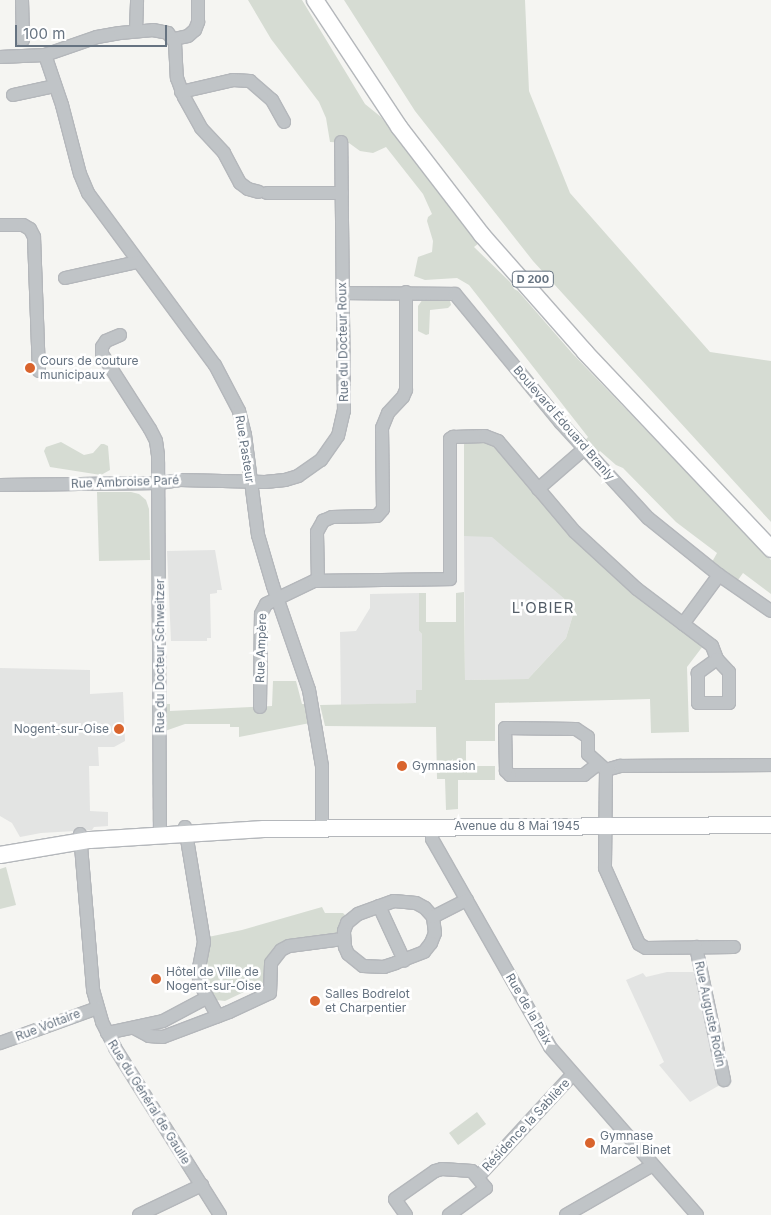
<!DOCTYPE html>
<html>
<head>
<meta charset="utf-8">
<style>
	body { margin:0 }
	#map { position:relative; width:771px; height:1215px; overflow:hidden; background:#f5f5f2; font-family:Inter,sans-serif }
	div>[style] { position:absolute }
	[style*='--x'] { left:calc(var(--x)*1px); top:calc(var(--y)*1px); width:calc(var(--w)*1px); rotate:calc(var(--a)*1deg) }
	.built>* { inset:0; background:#e3e4e3 }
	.green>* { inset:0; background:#d6dcd3; transform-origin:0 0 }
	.roads { filter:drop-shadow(1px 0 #b4b7bb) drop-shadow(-1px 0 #b4b7bb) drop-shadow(0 1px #b4b7bb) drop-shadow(0 -1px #b4b7bb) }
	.minor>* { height:12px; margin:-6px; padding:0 6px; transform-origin:6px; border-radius:6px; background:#c0c4c7 }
	.major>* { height:16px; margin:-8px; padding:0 8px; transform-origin:8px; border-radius:8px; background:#fff }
	.dots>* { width:14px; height:14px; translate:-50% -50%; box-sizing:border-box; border:2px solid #fff; border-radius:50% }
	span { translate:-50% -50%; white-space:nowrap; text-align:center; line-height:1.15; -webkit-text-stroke:5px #fff; paint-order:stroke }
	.shield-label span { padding:1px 4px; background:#fff; border:1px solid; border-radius:4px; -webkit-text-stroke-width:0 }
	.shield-label { font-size:11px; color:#667381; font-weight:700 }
	.street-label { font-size:12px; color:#667381 }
	.poi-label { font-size:12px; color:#667381 }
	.left { translate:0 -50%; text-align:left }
	.right { translate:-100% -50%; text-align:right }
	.quarter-label { font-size:15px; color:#535d67; letter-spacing:1px }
	.scale { position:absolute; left:15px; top:25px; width:152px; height:22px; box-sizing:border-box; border:2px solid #667381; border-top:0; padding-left:6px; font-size:15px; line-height:18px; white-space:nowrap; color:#667381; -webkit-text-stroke:4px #fff; paint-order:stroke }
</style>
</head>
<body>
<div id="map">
	<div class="built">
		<i style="clip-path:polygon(464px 536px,492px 536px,575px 608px,566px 638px,528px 679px,465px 680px)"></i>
		<i style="clip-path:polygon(215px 550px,222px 590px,217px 590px,217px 593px,210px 594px,211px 638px,207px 638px,207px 641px,171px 641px,167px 551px)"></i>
		<i style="clip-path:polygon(419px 593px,419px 631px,422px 634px,422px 690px,416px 703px,341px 705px,340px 632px,356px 631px,370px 608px,370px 594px)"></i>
		<i style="clip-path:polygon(0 668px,90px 670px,90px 694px,123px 692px,125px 741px,114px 747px,98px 747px,99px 766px,89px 766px,90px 811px,108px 812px,108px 826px,94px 827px,92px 830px,41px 833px,20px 837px,12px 823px,0 816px)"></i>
		<i style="clip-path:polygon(667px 972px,695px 972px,720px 1085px,690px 1102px,659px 1065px,664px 1062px,626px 980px,643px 973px,646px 977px)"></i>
	</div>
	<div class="green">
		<i style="clip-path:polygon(248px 0,302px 0,365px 104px,381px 117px,479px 243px,474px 247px,510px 282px,514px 289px,518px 291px,572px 353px,771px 560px,771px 594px,743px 573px,738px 580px,712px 562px,717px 553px,676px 522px,623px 468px,616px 465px,600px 451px,595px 455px,583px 443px,588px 437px,469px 285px,457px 278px,425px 280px,414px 276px,418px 257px,432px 252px,433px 241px,427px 221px,428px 217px,432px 214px,423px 194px,386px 147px,373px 153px,360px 151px,349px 143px,330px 142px,326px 118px,319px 102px,271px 39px)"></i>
		<i style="clip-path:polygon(344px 0,525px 0,529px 91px,570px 193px,710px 352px,771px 361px,771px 522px,533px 261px,415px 111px)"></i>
		<i style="clip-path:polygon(423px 299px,442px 299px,450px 301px,451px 305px,448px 308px,430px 310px,429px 334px,426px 335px,418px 331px,418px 306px)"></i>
		<i style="clip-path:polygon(464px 441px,485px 441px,493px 445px,528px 485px,703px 646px,687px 667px,689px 732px,651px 733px,650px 699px,495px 703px,495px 741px,466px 741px,466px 766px,495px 766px,495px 780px,458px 780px,458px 809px,446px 810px,445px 779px,437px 779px,436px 727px,325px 726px,320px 705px,416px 703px,416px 690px,422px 690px,422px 634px,419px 631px,419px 593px,426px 593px,426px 622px,456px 622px,456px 593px,464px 592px,465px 680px,528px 679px,566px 638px,575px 608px,492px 537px,464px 536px)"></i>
		<i style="clip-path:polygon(61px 442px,84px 455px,93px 453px,101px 444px,104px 444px,108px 446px,110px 470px,101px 475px,50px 467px,44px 451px,46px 447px)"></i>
		<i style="clip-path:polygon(97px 492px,131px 492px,139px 494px,146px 500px,149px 509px,150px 560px,99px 561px)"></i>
		<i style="clip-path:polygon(273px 681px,296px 681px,302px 704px,306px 704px,310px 723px,239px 737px,239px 727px,230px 727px,230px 724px,185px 724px,165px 731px,166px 704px,170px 704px,170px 711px,272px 706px)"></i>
		<i style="clip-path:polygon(6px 867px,16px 905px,0 909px,0 869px)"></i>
		<i style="clip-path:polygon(322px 907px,325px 913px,343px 913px,350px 920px,343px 939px,285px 948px,272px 977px,261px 984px,225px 1001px,216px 1000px,208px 987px,205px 974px,208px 937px,242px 930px)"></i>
		<i style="left:477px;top:1112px;width:15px;height:35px;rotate:53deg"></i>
	</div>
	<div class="roads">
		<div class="minor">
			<i style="--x:22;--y:0;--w:40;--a:88.6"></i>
			<i style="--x:136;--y:31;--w:31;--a:-88"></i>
			<i style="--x:174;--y:39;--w:14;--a:-12"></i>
			<i style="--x:188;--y:36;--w:9;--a:-41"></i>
			<i style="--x:195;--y:30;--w:9;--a:-69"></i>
			<i style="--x:198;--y:22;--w:22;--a:-90"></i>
			<i style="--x:45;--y:55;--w:53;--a:71.2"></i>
			<i style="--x:62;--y:105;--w:71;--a:75.4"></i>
			<i style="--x:80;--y:174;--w:21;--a:67"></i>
			<i style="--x:88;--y:193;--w:214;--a:53.6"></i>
			<i style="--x:215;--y:365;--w:52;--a:62.4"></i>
			<i style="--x:239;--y:411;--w:25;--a:76"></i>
			<i style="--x:245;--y:435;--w:101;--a:82.6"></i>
			<i style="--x:258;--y:535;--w:53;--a:73.6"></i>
			<i style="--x:273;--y:586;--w:110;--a:70.9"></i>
			<i style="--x:309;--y:690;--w:77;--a:80.3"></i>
			<i style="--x:322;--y:766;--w:62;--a:90"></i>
			<i style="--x:0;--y:57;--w:45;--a:-2.5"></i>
			<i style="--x:45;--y:55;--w:55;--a:-19.1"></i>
			<i style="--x:97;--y:37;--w:23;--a:-10"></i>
			<i style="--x:120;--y:33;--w:33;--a:-5"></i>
			<i style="--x:153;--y:30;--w:15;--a:11"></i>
			<i style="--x:168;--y:33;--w:12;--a:55"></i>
			<i style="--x:175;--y:43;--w:35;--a:87"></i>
			<i style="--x:177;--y:78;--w:20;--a:70"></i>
			<i style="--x:184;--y:97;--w:35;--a:61"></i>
			<i style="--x:201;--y:128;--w:34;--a:47"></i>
			<i style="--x:224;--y:153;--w:34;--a:62"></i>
			<i style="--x:240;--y:183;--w:10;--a:37"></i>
			<i style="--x:248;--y:189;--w:11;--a:15"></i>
			<i style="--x:181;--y:92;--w:53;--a:-13"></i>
			<i style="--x:233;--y:80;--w:17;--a:3"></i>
			<i style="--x:250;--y:81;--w:29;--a:41"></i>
			<i style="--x:272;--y:100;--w:25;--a:61"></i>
			<i style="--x:13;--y:95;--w:43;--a:-12.1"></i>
			<i style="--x:267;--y:193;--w:75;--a:0"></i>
			<i style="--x:0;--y:225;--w:23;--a:0"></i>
			<i style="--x:23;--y:225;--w:8;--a:30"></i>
			<i style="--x:30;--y:229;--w:9;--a:63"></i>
			<i style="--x:34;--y:237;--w:134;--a:87.9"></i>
			<i style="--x:65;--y:278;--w:74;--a:-12.5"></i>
			<i style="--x:343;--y:293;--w:112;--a:0.5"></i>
			<i style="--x:455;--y:294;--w:166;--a:50.6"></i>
			<i style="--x:560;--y:422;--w:130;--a:47.5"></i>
			<i style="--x:648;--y:518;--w:91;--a:38.8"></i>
			<i style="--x:719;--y:575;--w:63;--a:34.7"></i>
			<i style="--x:120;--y:335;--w:15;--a:157"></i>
			<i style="--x:106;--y:341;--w:7;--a:124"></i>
			<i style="--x:102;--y:347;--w:7;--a:90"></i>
			<i style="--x:102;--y:354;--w:89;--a:57.4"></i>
			<i style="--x:150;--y:429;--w:13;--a:63"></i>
			<i style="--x:156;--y:441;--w:14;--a:82"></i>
			<i style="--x:158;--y:455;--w:374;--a:89.7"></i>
			<i style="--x:0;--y:485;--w:159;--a:-0.7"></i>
			<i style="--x:159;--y:483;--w:21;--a:-8"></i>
			<i style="--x:180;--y:480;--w:85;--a:1.3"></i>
			<i style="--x:265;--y:482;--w:20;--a:-6"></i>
			<i style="--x:285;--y:480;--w:14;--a:-17"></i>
			<i style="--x:298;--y:476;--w:28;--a:-35"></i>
			<i style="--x:321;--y:460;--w:29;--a:-55"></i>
			<i style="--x:338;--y:436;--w:26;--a:-77"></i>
			<i style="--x:344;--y:411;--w:269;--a:-90.6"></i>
			<i style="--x:538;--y:489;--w:61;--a:-41"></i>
			<i style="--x:318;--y:581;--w:49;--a:-91.2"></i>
			<i style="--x:317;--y:532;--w:13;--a:-61"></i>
			<i style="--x:323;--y:521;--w:10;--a:-24"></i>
			<i style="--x:332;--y:517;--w:45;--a:-1.3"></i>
			<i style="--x:377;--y:516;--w:9;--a:-49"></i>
			<i style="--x:383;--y:509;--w:81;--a:-90.7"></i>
			<i style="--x:382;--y:428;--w:16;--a:-68"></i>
			<i style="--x:388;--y:413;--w:22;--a:-47"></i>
			<i style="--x:403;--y:397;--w:8;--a:-67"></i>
			<i style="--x:406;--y:390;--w:98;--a:-90"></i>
			<i style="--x:683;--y:624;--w:61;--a:-53.7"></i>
			<i style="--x:260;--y:707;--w:93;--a:-89.4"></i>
			<i style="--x:261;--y:614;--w:11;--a:-63"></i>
			<i style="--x:266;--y:604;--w:53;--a:-25.6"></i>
			<i style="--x:314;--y:581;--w:136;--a:-0.8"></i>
			<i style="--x:450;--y:579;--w:140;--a:-90"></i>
			<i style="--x:450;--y:439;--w:4;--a:-34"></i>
			<i style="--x:453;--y:437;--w:32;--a:-2"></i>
			<i style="--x:485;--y:436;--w:14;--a:21"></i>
			<i style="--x:498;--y:441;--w:119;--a:49.8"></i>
			<i style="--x:575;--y:532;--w:84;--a:42.6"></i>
			<i style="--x:637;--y:589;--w:94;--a:37.2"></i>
			<i style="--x:712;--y:646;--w:14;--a:69"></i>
			<i style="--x:717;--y:659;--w:24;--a:144"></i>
			<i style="--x:698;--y:673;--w:30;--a:90"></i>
			<i style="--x:698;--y:703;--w:31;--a:0"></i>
			<i style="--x:729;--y:703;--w:31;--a:-90"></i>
			<i style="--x:729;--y:672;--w:18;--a:-133"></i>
			<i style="--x:598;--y:764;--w:18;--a:142"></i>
			<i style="--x:584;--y:775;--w:74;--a:180"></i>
			<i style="--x:510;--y:775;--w:6;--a:-135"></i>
			<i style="--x:506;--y:771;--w:43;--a:-91.3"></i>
			<i style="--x:505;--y:728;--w:71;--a:0.8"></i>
			<i style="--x:576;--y:729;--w:14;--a:34"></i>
			<i style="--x:588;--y:737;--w:17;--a:90"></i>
			<i style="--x:588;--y:754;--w:24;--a:42"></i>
			<i style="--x:606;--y:770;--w:98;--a:90.6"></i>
			<i style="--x:605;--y:868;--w:83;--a:65.9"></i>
			<i style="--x:639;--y:944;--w:8;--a:30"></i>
			<i style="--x:646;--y:948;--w:88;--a:-0.7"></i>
			<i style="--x:606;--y:770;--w:15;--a:-16"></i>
			<i style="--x:620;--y:766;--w:151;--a:-0.4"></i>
			<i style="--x:185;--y:827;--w:117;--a:80.6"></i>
			<i style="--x:204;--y:942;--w:32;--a:101"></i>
			<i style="--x:198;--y:973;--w:11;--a:80"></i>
			<i style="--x:200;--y:984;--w:37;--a:61"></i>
			<i style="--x:432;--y:827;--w:12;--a:90"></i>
			<i style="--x:432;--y:839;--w:239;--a:60.4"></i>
			<i style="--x:550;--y:1047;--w:223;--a:48.8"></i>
			<i style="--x:80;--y:834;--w:157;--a:85.2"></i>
			<i style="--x:93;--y:990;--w:33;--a:74"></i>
			<i style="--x:102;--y:1022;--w:29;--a:63"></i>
			<i style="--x:115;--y:1048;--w:197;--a:57.8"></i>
			<i style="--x:394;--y:901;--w:22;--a:5"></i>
			<i style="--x:416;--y:903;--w:10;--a:29"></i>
			<i style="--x:425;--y:908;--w:12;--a:48"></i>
			<i style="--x:433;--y:917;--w:16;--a:83"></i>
			<i style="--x:435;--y:933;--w:11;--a:112"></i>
			<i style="--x:431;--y:943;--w:11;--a:128"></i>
			<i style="--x:424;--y:952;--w:30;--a:159"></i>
			<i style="--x:396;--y:963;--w:13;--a:162"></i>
			<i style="--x:384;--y:967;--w:21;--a:-177"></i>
			<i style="--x:363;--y:966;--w:19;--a:-141"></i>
			<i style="--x:348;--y:954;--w:8;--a:-113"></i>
			<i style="--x:345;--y:947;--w:16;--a:-94"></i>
			<i style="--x:344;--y:931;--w:9;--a:-69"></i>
			<i style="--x:347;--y:923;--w:14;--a:-39"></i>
			<i style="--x:358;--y:914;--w:38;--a:-20"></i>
			<i style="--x:379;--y:906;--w:60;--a:65.2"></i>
			<i style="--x:433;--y:917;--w:38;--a:-27"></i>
			<i style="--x:696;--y:947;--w:136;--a:78.1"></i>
			<i style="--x:134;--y:1028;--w:17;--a:28"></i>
			<i style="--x:149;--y:1036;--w:14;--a:4"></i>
			<i style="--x:163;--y:1037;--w:71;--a:-20.7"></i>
			<i style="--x:229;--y:1012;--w:45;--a:-24.9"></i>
			<i style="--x:270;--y:993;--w:30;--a:-88"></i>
			<i style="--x:271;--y:963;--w:16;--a:-52"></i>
			<i style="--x:281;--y:950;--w:9;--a:-27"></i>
			<i style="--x:289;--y:946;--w:54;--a:-7.4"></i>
			<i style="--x:107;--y:1033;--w:57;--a:-12.1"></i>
			<i style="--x:163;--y:1021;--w:49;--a:-28.1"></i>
			<i style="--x:0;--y:1043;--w:103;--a:-19.8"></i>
			<i style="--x:478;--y:1177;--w:140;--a:-47.3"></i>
			<i style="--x:139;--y:1215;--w:70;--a:-25.5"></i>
			<i style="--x:406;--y:1215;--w:19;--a:-125"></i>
			<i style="--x:395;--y:1199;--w:49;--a:-35"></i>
			<i style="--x:435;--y:1171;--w:7;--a:-16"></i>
			<i style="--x:442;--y:1169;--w:30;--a:4"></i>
			<i style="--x:472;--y:1171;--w:22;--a:51"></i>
			<i style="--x:486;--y:1188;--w:46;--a:143.9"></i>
			<i style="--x:566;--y:1215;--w:100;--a:-29.9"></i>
		</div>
		<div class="major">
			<i style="--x:315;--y:0;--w:152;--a:56.5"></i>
			<i style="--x:399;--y:127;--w:136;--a:52.5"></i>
			<i style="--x:482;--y:235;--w:156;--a:48.6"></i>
			<i style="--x:585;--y:352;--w:271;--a:46.6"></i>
			<i style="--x:0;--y:855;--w:91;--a:-9.5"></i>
			<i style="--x:90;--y:840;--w:174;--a:-3.6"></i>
			<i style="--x:264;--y:829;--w:507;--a:-0.45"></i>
		</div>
	</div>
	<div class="dots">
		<i style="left:30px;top:368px;background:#d9642d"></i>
		<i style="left:119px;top:729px;background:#d9642d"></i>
		<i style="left:402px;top:766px;background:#d9642d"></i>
		<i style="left:156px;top:979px;background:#d9642d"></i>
		<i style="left:315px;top:1001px;background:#d9642d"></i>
		<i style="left:590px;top:1143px;background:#d9642d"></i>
	</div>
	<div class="shield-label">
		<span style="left:533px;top:279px">D 200</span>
	</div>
	<div class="street-label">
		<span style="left:343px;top:342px;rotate:-91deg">Rue du Docteur Roux</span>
		<span style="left:564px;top:423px;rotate:49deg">Boulevard Édouard Branly</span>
		<span style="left:245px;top:449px;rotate:81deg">Rue Pasteur</span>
		<span style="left:125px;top:482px;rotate:-2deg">Rue Ambroise Paré</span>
		<span style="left:261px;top:648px;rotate:-88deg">Rue Ampère</span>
		<span style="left:160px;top:656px;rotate:-90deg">Rue du Docteur Schweitzer</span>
		<span style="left:517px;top:826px">Avenue du 8 Mai 1945</span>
		<span style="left:529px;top:1009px;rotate:60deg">Rue de la Paix</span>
		<span style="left:710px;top:1014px;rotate:78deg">Rue Auguste Rodin</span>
		<span style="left:48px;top:1025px;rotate:-21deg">Rue Voltaire</span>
		<span style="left:149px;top:1102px;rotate:58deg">Rue du Général de Gaulle</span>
		<span style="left:526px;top:1125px;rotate:-47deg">Résidence la Sablière</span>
	</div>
	<div class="poi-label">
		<span class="left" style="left:40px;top:368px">Cours de couture<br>municipaux</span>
		<span class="right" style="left:109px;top:729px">Nogent-sur-Oise</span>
		<span class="left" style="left:412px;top:766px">Gymnasion</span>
		<span class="left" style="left:166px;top:979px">Hôtel de Ville de<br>Nogent-sur-Oise</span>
		<span class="left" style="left:325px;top:1001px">Salles Bodrelot<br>et Charpentier</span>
		<span class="left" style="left:600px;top:1143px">Gymnase<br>Marcel Binet</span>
	</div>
	<div class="quarter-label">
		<span style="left:543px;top:608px">L'OBIER</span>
	</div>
	<div class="scale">100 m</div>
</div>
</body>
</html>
